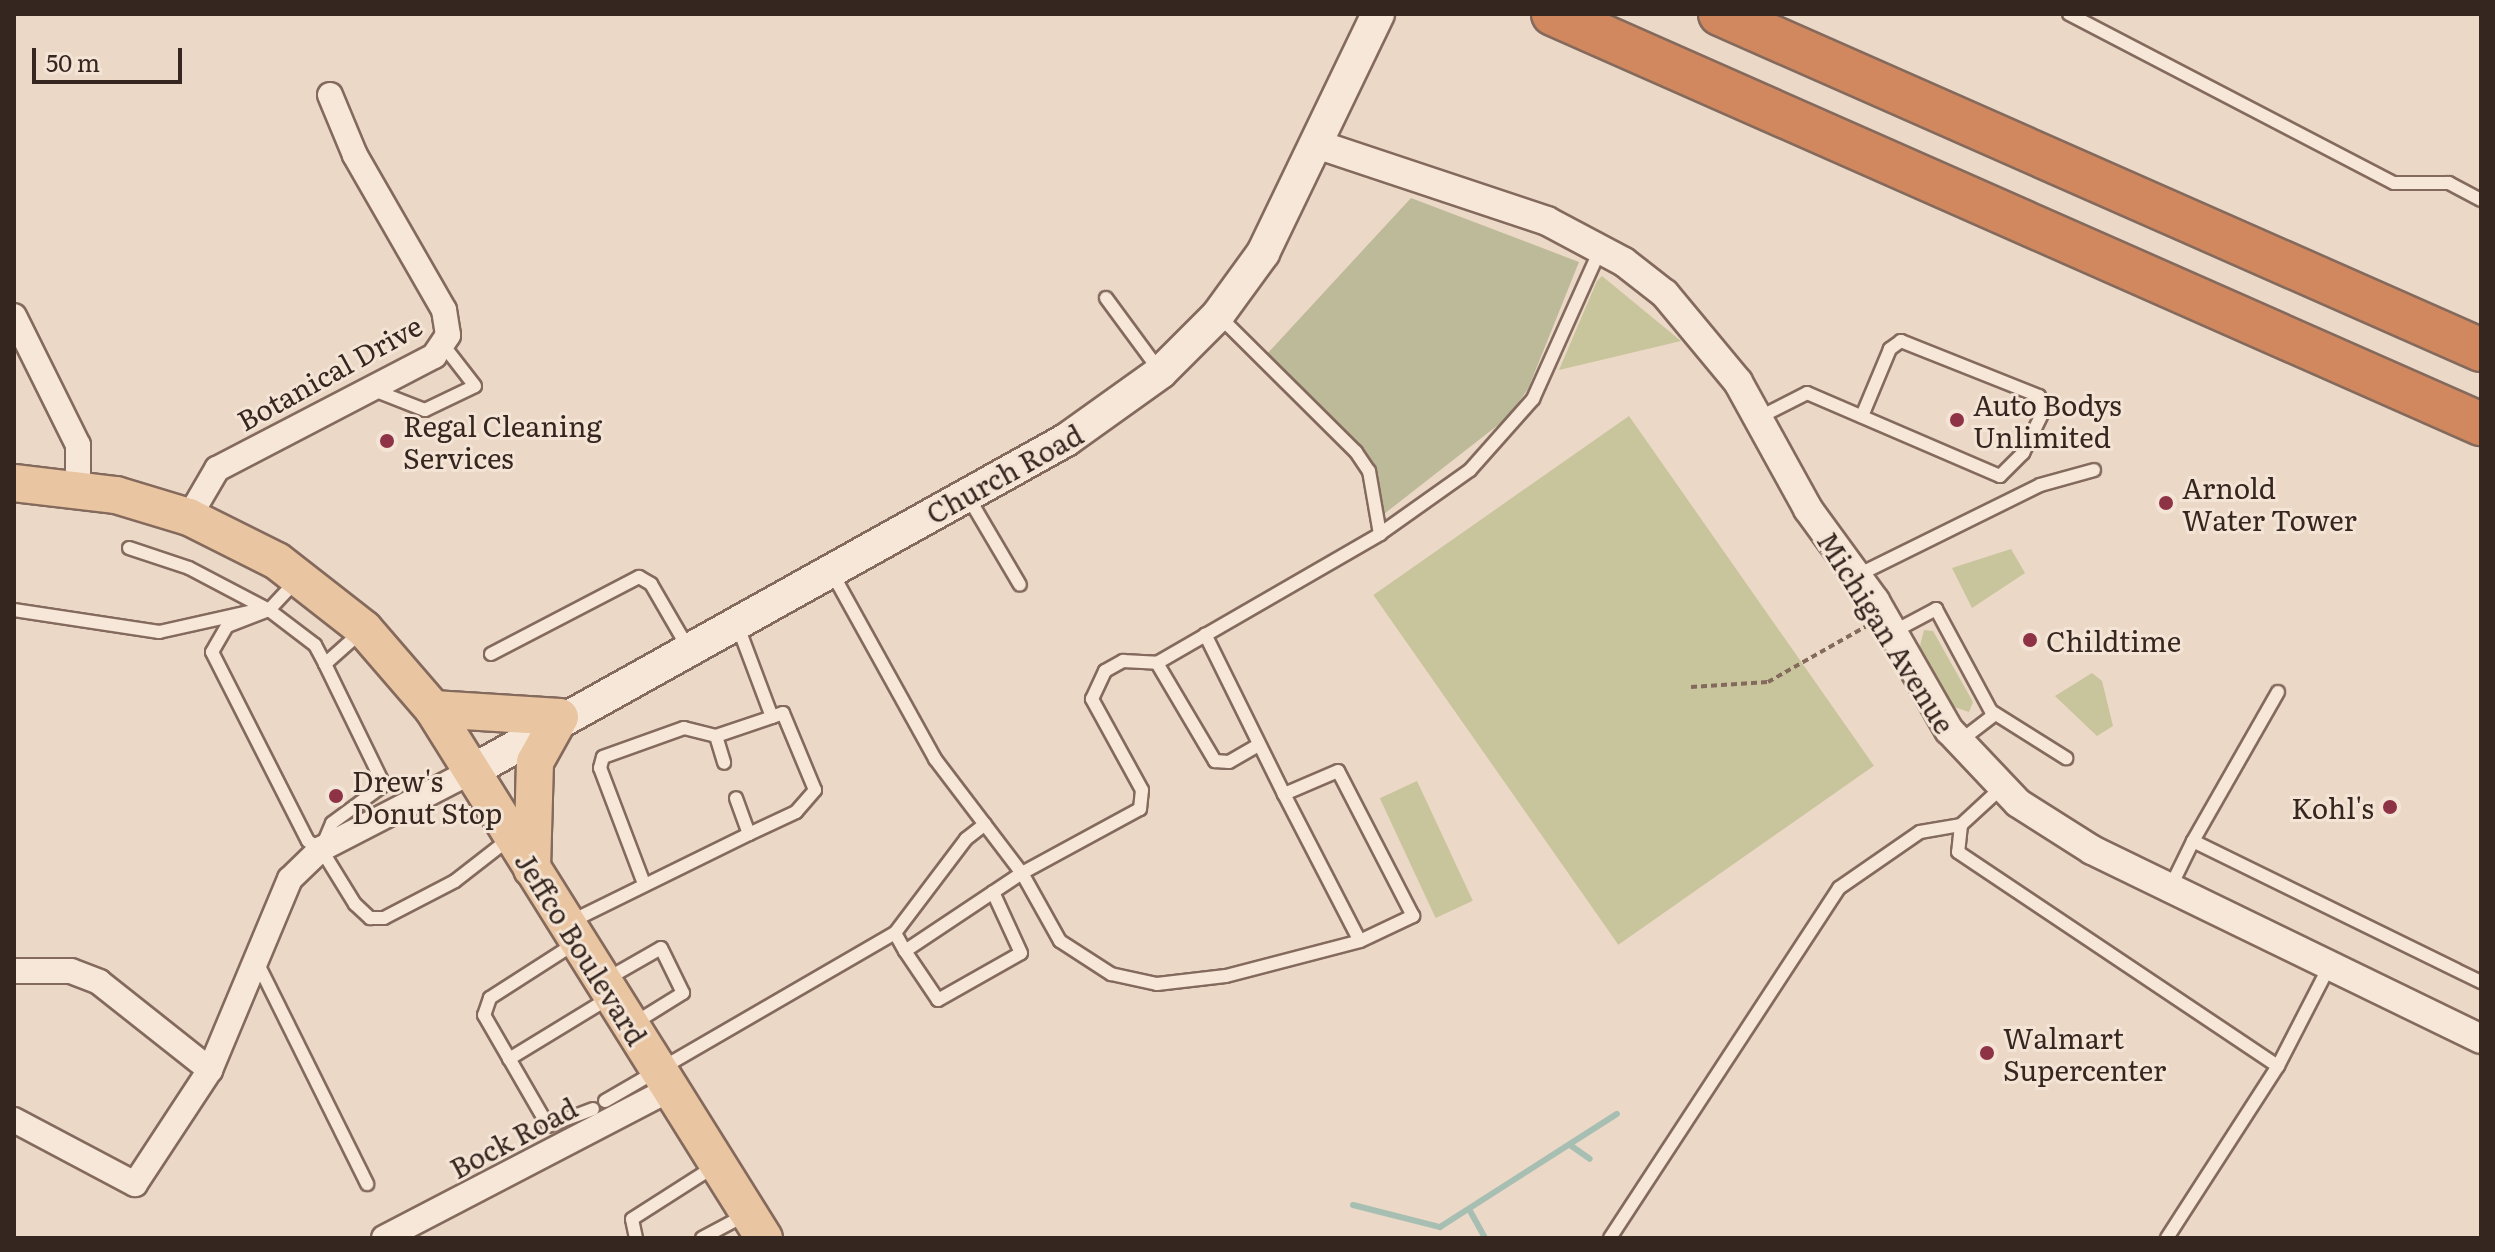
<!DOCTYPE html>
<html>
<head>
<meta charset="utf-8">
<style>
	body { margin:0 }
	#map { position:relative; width:2495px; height:1252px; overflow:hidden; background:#ebd8c6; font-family:Literata,serif }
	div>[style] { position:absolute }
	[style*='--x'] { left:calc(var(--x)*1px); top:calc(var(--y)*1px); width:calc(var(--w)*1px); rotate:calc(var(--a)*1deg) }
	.green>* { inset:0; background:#c8c49b; transform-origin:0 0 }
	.cemetery>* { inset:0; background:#bdba99 }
	.stream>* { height:6px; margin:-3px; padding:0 3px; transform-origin:3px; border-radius:3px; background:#a7bfb3 }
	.path>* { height:4px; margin-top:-2px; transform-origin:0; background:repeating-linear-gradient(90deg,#846a5d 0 6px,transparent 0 10px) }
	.roads { filter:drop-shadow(2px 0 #846a5d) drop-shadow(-2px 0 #846a5d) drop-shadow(0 2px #846a5d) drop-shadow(0 -2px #846a5d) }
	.service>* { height:12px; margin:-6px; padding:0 6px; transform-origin:6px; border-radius:6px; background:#f6e7d9 }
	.minor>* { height:24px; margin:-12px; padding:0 12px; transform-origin:12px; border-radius:12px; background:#f6e7d9 }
	.tertiary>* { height:28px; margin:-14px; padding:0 14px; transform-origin:14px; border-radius:14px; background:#f6e7d9 }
	.secondary>* { height:32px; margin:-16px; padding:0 16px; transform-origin:16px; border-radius:16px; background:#f6e7d9 }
	.primary>* { height:36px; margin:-18px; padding:0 18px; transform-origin:18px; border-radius:18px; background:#eac5a1 }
	.motorway>* { height:42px; margin:-21px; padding:0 21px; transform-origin:21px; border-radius:21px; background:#d2885e }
	.dots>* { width:22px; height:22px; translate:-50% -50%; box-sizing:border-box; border:4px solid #f3e4d5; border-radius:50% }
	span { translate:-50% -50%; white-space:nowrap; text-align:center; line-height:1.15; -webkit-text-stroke:6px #f3e4d5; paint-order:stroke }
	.street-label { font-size:28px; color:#362620 }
	.poi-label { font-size:28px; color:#362620 }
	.left { translate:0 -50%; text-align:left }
	.right { translate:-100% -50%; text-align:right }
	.frame { position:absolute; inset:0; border:16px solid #362620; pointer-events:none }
	.scale { position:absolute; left:32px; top:48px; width:150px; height:36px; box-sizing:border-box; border:4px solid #362620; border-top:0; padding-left:10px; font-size:24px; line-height:28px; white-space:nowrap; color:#362620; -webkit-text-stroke:6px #f3e4d5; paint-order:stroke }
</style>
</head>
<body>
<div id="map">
	<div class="green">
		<i style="clip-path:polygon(1602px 276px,1681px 341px,1559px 370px,1597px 281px)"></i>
		<i style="left:1629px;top:416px;width:427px;height:312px;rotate:55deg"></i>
		<i style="clip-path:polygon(2011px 549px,2025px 573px,1972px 608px,1952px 568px)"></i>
		<i style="clip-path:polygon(1924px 630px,1933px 631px,1973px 702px,1969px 712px,1954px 707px,1934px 676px,1920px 646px)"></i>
		<i style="clip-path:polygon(2092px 673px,2102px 681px,2113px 726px,2097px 736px,2055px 696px)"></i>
		<i style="left:1417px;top:781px;width:132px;height:41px;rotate:65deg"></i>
	</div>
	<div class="cemetery">
		<i style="clip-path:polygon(1411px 198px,1579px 262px,1528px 389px,1507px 418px,1384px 514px,1368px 459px,1266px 355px)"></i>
	</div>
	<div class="stream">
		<i style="--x:1570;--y:1145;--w:24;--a:35"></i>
		<i style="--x:1353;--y:1205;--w:90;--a:14.2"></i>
		<i style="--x:1440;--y:1227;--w:210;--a:-32.6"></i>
		<i style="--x:1469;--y:1209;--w:33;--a:61"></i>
	</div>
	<div class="path">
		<i style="--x:1691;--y:687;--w:77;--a:-3.7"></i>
		<i style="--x:1768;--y:682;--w:112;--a:-29.6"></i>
	</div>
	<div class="roads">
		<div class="service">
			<i style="--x:2069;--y:14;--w:366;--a:27.5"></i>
			<i style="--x:2394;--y:183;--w:55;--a:0"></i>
			<i style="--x:2449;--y:183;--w:36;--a:28"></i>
			<i style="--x:1106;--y:298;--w:89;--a:53.6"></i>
			<i style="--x:1220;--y:317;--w:192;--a:44.8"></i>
			<i style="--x:1356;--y:452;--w:23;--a:56"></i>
			<i style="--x:1369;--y:471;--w:64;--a:80.1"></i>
			<i style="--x:371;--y:389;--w:58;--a:21.3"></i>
			<i style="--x:425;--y:410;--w:55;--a:-25.6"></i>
			<i style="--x:475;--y:386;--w:51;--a:-127.8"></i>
			<i style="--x:1758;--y:418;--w:55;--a:-27"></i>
			<i style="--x:1807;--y:393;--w:210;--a:23.3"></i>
			<i style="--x:2000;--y:476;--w:33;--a:-45"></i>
			<i style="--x:2023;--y:453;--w:48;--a:-64"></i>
			<i style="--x:2044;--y:410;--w:15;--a:-110"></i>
			<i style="--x:2039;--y:396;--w:149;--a:-158.3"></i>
			<i style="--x:1901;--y:341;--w:14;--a:144"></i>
			<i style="--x:1890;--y:349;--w:73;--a:112.7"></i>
			<i style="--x:967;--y:495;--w:104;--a:59.5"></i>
			<i style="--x:129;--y:548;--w:63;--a:18.4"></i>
			<i style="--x:189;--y:568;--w:90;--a:27.7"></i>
			<i style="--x:269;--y:610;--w:58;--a:37.3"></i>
			<i style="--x:315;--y:645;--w:21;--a:62"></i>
			<i style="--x:325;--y:664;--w:50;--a:-41.7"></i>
			<i style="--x:831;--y:571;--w:215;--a:61"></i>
			<i style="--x:935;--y:759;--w:143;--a:52.7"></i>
			<i style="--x:1022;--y:873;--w:78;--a:60.8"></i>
			<i style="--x:1060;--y:941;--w:61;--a:32.9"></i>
			<i style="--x:1111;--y:974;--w:47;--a:12.3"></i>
			<i style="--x:1157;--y:984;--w:69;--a:-6.6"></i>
			<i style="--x:1226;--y:976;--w:138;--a:-14.6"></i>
			<i style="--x:1360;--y:941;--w:59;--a:-25.3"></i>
			<i style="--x:1413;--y:916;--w:163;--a:-117.3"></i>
			<i style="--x:1338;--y:771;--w:59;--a:156.9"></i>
			<i style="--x:1284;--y:794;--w:178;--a:-116.3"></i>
			<i style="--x:1858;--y:575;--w:203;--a:-26.3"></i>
			<i style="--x:2040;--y:485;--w:56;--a:-15.5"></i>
			<i style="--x:296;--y:581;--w:40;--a:133"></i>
			<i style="--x:269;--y:610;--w:45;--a:159.1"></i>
			<i style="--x:227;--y:626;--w:30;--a:120"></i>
			<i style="--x:212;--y:652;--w:212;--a:63.1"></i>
			<i style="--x:308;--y:841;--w:15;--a:32"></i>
			<i style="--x:321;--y:849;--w:28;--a:-67"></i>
			<i style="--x:332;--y:823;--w:64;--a:-36.2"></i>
			<i style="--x:384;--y:785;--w:135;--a:-116"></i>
			<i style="--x:14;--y:610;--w:147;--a:8.6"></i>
			<i style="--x:159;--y:632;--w:96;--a:-12.6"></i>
			<i style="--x:1893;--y:632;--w:49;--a:-28.1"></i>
			<i style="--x:1936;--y:609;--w:116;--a:61.7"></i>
			<i style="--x:1991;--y:711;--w:89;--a:32.1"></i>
			<i style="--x:491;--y:654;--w:167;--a:-27.5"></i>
			<i style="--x:639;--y:577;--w:14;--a:30"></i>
			<i style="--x:651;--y:584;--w:72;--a:59.9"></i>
			<i style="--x:1157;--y:663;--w:114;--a:59.4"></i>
			<i style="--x:1215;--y:761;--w:14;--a:4"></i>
			<i style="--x:1229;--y:762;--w:34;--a:-30"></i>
			<i style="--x:2278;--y:692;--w:172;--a:119.7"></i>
			<i style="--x:2193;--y:841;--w:321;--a:26.1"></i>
			<i style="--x:716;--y:736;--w:28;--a:73"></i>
			<i style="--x:1960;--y:741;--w:44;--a:-37.6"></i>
			<i style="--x:2000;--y:789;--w:53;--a:137.3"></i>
			<i style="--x:1961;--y:825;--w:27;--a:96"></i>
			<i style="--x:1958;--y:852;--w:385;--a:33.8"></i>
			<i style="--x:1284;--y:794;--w:165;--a:62.7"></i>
			<i style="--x:749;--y:834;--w:52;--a:-25.1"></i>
			<i style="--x:796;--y:812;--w:29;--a:-49"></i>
			<i style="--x:815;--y:790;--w:83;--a:-112.6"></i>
			<i style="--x:783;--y:713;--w:12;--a:160"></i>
			<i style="--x:321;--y:849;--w:65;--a:58.3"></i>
			<i style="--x:355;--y:904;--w:21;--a:43"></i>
			<i style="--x:370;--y:918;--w:14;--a:0"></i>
			<i style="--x:384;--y:918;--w:80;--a:-27.5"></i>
			<i style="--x:455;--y:881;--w:68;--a:-37.9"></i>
			<i style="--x:643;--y:881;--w:121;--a:-110.8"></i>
			<i style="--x:600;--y:768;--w:11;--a:-75"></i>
			<i style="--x:603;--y:757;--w:86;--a:-19.7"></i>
			<i style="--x:684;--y:728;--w:33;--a:14"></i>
			<i style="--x:716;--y:736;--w:59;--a:-18.7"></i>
			<i style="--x:772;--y:717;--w:99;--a:-110.6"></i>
			<i style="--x:2170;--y:888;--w:52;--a:-63.9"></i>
			<i style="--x:568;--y:923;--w:202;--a:-26.2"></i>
			<i style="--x:749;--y:834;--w:38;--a:-110"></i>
			<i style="--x:895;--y:933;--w:21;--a:61"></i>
			<i style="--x:905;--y:951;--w:141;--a:-33.7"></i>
			<i style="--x:1022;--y:873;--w:134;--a:-28.5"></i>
			<i style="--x:1140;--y:809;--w:19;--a:-84"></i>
			<i style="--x:1142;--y:790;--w:104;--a:-118.8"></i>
			<i style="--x:1092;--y:699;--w:31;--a:-65"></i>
			<i style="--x:1105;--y:671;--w:21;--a:-29"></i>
			<i style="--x:1123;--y:661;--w:34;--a:3"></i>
			<i style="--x:1157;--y:663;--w:258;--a:-30"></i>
			<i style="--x:1380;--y:534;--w:110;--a:-35.4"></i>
			<i style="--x:1470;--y:470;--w:95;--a:-48.4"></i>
			<i style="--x:1533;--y:399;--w:166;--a:-65.8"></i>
			<i style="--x:574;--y:944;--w:100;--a:147.3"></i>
			<i style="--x:490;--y:998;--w:18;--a:109"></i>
			<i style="--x:484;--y:1015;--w:128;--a:60"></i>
			<i style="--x:548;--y:1126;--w:48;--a:-20.7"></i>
			<i style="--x:905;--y:951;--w:59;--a:56"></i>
			<i style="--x:938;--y:1000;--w:95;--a:-29.5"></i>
			<i style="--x:1021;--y:953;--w:67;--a:-114.7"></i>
			<i style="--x:257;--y:962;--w:248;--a:63.6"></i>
			<i style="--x:605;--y:980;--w:64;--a:-29.7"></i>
			<i style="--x:661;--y:948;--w:50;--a:63.9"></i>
			<i style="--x:683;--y:993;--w:59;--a:148.2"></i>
			<i style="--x:509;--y:1059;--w:117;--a:-31.4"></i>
			<i style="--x:605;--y:1101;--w:335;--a:-30.1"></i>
			<i style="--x:895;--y:933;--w:118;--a:-52.9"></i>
			<i style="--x:966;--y:839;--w:24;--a:-38"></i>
			<i style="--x:636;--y:1238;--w:19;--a:-102"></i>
			<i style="--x:632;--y:1219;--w:98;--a:-32.6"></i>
			<i style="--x:702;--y:1238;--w:49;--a:-28.1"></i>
			<i style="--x:1610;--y:1238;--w:418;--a:-56.8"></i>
			<i style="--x:1839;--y:888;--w:98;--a:-34.7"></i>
			<i style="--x:1920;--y:832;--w:42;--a:-9.7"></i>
			<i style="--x:2167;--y:1238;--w:205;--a:-57.2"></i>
			<i style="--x:2278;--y:1066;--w:114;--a:-62.8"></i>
		</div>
		<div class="minor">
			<i style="--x:14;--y:316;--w:144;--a:63.6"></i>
			<i style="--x:78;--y:445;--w:44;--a:90"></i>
			<i style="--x:189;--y:517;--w:56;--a:-59.7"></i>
			<i style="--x:217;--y:469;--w:245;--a:-27.5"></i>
			<i style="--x:434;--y:356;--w:25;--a:-56"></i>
			<i style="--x:448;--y:335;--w:25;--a:-99"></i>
			<i style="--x:444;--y:310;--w:179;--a:-119.9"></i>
			<i style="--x:355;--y:155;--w:65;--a:-112.6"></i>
			<i style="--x:14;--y:971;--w:57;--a:0"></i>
			<i style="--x:71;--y:971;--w:30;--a:21"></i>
			<i style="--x:99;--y:982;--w:142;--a:38.4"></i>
			<i style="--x:14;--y:1120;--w:137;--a:27.9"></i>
			<i style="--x:135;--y:1184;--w:136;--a:-56.7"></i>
			<i style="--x:210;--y:1070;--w:207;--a:-67.3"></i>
			<i style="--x:290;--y:879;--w:43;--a:-44.1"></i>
			<i style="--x:321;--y:849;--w:170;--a:-27.3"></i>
			<i style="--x:384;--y:1238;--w:322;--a:-27.5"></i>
		</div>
		<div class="tertiary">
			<i style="--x:1319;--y:145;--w:240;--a:18.4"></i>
			<i style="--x:1547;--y:221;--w:87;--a:28"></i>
			<i style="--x:1624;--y:262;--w:52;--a:38"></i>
			<i style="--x:1665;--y:294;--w:114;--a:50.3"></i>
			<i style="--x:1738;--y:382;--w:145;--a:61.1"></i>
			<i style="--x:1808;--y:509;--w:114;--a:53.9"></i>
			<i style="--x:1875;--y:601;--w:149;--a:60.2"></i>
			<i style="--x:1949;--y:730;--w:100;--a:46.6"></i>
			<i style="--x:2018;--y:803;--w:88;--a:32.4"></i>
			<i style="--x:2092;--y:850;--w:432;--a:25.9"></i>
		</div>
		<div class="secondary">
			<i style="--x:472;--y:771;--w:680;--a:-29.13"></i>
			<i style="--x:1066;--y:440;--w:117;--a:-35.6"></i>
			<i style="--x:1161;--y:372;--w:81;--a:-45"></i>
			<i style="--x:1218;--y:315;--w:77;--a:-54"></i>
			<i style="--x:1263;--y:253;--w:265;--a:-64.3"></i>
		</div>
		<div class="primary">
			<i style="--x:14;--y:483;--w:103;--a:6.7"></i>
			<i style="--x:116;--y:495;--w:76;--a:16.8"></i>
			<i style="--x:189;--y:517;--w:98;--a:26.6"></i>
			<i style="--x:277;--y:561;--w:110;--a:38"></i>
			<i style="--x:364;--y:629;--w:106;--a:49.2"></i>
			<i style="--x:433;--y:709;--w:624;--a:57.97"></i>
			<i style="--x:433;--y:709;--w:127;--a:3.6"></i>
			<i style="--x:532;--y:869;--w:107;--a:-88.4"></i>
			<i style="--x:535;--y:762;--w:51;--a:-60.9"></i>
		</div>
		<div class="motorway">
			<i style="--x:1553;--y:14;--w:1015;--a:23.84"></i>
			<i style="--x:1720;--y:14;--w:832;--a:23.82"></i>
		</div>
	</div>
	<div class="dots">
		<i style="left:1957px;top:420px;background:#8e3246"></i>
		<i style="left:387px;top:441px;background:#8e3246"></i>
		<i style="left:2166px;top:503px;background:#8e3246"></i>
		<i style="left:2030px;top:640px;background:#8e3246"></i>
		<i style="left:336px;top:796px;background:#8e3246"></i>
		<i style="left:2390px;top:807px;background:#8e3246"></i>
		<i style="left:1987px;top:1053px;background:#8e3246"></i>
	</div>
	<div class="street-label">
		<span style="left:329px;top:372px;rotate:-29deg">Botanical Drive</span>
		<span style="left:1004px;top:473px;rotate:-29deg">Church Road</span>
		<span style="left:1887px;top:632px;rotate:58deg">Michigan Avenue</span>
		<span style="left:582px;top:948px;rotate:58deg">Jeffco Boulevard</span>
		<span style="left:513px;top:1137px;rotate:-28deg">Bock Road</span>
	</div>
	<div class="poi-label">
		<span class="left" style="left:1973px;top:420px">Auto Bodys<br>Unlimited</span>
		<span class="left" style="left:403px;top:441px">Regal Cleaning<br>Services</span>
		<span class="left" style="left:2182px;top:503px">Arnold<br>Water Tower</span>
		<span class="left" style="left:2046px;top:640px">Childtime</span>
		<span class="left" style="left:352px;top:796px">Drew's<br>Donut Stop</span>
		<span class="right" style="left:2374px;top:807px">Kohl's</span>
		<span class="left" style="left:2003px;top:1053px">Walmart<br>Supercenter</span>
	</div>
	<div class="frame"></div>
	<div class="scale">50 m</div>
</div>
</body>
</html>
